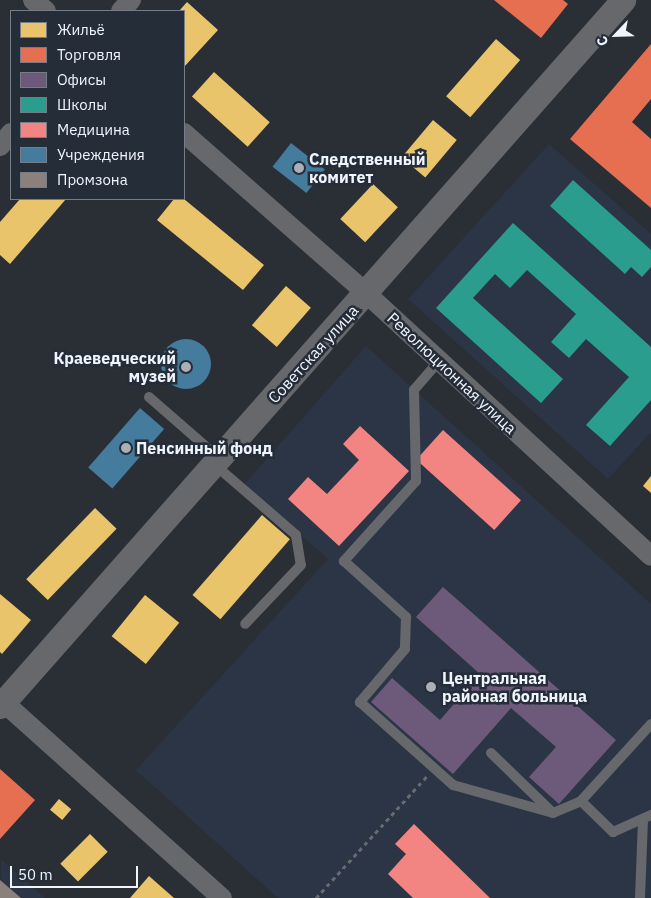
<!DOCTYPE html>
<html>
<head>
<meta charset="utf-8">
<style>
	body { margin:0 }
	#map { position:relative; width:651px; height:898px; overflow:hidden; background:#2a2e35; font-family:"IBM Plex Sans",sans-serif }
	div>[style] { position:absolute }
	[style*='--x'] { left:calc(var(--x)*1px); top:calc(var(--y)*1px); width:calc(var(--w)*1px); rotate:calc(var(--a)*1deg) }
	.built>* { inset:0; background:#2c3545 }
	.homes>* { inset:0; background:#e9c46a; transform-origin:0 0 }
	.shops>* { inset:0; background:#e76f51 }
	.offices>* { inset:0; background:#6d597a }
	.schools>* { inset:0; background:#2a9d8f }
	.health>* { inset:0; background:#f28482; transform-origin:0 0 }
	.public>* { inset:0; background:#457b9d; transform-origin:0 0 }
	.round { border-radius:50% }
	.industry>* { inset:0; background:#8a817c }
	.path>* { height:3px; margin-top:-1.5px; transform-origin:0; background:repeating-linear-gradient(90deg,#676a6e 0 4px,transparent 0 8px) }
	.service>* { height:10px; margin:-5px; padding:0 5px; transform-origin:5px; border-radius:5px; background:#66686b }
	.minor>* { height:20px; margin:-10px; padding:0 10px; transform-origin:10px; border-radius:10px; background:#66686b }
	.tertiary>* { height:25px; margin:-12.5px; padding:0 12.5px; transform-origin:12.5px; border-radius:12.5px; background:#66686b }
	.dots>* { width:14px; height:14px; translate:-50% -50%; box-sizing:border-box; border:2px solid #252d39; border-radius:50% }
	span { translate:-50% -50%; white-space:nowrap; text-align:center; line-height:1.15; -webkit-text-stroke:5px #252d39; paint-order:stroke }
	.poi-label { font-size:16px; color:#f0f5fd; font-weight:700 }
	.left { translate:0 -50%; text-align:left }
	.right { translate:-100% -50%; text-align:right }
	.street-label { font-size:16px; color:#f0f5fd }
	.legend { position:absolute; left:10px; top:10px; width:175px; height:190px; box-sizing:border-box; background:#252d39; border:1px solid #767d87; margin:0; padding:6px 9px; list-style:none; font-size:15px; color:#f0f5fd }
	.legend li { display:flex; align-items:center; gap:10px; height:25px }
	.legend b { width:25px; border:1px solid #767d87 }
	.north { position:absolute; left:591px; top:10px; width:50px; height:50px; -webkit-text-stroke:4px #252d39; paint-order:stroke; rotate:246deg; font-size:14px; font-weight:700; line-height:20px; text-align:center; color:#f0f5fd }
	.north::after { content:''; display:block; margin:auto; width:18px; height:22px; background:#f0f5fd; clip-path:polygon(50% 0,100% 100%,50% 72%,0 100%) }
	.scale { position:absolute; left:10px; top:866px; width:128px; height:22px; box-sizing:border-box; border:2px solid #f0f5fd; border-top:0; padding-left:6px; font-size:15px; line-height:18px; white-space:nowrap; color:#f0f5fd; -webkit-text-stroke:4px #252d39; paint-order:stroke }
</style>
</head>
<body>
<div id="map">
	<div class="built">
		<i style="clip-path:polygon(549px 144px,651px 234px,651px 432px,608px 479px,408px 299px)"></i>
		<i style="clip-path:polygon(366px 346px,651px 604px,651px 898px,278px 898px,136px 770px,328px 559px,244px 485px)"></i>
		<i style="clip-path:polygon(1px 859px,45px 898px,0 898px)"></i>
	</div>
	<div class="homes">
		<i style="clip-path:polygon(187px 2px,218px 30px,184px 67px,184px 11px,179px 11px)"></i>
		<i style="left:496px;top:39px;width:32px;height:76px;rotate:41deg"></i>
		<i style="left:214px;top:72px;width:75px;height:33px;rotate:42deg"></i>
		<i style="left:433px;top:120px;width:31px;height:49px;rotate:40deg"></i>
		<i style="left:373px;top:184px;width:34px;height:48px;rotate:43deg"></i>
		<i style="clip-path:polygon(20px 199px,66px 199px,10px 264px,0 255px,0 222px)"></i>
		<i style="clip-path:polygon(174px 199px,184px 199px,264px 265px,243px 290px,157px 220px)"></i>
		<i style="left:286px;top:286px;width:33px;height:52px;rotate:41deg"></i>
		<i style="clip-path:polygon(651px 476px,651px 493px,643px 486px)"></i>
		<i style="left:95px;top:508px;width:30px;height:99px;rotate:44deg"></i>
		<i style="left:262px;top:515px;width:37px;height:106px;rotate:41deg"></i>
		<i style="clip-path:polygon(0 594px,31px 620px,2px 654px,0 652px)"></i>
		<i style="left:145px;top:595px;width:44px;height:53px;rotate:39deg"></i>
		<i style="left:59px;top:799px;width:16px;height:14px;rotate:40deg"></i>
		<i style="left:90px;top:834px;width:25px;height:42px;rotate:45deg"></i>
		<i style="clip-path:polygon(149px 876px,174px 898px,130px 898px)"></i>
	</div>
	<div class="shops">
		<i style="clip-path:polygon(494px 0,563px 0,568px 4px,541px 38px)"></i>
		<i style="clip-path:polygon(651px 44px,651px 99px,632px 122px,651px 139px,651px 208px,570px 139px)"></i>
		<i style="clip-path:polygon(0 769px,35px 800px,0 839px)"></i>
	</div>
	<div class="offices">
		<i style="clip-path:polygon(443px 587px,616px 740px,559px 804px,529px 777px,556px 747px,511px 708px,453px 774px,371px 702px,392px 678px,440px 720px,480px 674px,416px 617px)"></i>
	</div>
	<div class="schools">
		<i style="clip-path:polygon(573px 180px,651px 250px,651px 267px,642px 277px,631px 267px,625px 274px,550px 206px)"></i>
		<i style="clip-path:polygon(513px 223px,651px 347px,651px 400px,610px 446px,586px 425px,629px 377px,586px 339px,569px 358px,551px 342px,576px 314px,527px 270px,510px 288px,495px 274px,473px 298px,563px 379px,541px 403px,436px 308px)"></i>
	</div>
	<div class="health">
		<i style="clip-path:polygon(360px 426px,409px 471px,339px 546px,288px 499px,308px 477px,327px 494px,359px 460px,343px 444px)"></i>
		<i style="left:443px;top:430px;width:105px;height:40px;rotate:42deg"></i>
		<i style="clip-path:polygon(414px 824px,490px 898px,413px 898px,388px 874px,406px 854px,395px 844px)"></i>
	</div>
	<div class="public">
		<i style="left:291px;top:143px;width:43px;height:30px;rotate:38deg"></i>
		<i class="round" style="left:161px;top:339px;width:50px;height:50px"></i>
		<i style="left:140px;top:408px;width:32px;height:79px;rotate:41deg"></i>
	</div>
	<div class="industry">
		<i style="clip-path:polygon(0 880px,21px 898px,0 898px)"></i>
	</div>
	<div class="path">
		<i style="--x:316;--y:898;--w:165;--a:-47.7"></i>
	</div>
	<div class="service">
		<i style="--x:439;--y:361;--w:38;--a:131"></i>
		<i style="--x:414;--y:390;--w:91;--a:88.7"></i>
		<i style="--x:416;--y:481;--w:108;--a:132"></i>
		<i style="--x:344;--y:561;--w:84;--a:42.1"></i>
		<i style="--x:406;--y:617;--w:32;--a:92"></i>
		<i style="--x:405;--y:649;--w:70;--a:130.3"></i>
		<i style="--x:360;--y:702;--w:125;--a:41.7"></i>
		<i style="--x:453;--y:785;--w:104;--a:15.6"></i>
		<i style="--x:149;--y:397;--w:93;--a:41.1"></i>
		<i style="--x:215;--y:465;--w:107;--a:40.8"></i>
		<i style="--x:296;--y:535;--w:30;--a:81"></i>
		<i style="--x:301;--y:565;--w:81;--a:133.5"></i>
		<i style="--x:651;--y:724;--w:104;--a:132.3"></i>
		<i style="--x:581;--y:801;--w:45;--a:44.1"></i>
		<i style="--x:613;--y:832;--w:42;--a:-24.1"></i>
		<i style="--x:491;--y:753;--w:86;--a:44.1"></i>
		<i style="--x:553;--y:813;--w:30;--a:-23"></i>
		<i style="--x:640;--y:898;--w:79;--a:-87.8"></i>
	</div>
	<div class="minor">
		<i style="--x:33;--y:0;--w:17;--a:40"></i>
		<i style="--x:121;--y:11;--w:15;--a:-48"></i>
		<i style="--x:184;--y:133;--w:244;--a:41.3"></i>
		<i style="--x:367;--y:294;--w:386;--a:42.7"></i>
		<i style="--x:0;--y:146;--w:17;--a:-50"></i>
		<i style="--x:0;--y:699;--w:298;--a:41.9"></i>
	</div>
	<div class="tertiary">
		<i style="--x:0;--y:706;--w:942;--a:-48.57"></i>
	</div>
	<div class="dots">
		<i style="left:299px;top:168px;background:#abafb7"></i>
		<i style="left:186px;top:367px;background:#abafb7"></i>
		<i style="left:126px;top:448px;background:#abafb7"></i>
		<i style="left:431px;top:687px;background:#abafb7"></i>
	</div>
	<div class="poi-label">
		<span class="left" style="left:309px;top:168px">Следственный<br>комитет</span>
		<span class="right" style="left:176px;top:367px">Краеведческий<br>музей</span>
		<span class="left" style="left:136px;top:448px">Пенсинный фонд</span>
		<span class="left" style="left:442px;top:687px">Центральная<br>районая больница</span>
	</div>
	<div class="street-label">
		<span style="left:313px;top:354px;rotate:-48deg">Советская улица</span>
		<span style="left:452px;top:373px;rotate:43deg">Революционная улица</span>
	</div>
	<ul class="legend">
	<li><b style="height:14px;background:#e9c46a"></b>Жильё</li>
	<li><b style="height:14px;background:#e76f51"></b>Торговля</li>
	<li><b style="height:14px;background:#6d597a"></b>Офисы</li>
	<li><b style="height:14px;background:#2a9d8f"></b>Школы</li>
	<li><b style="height:14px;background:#f28482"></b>Медицина</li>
	<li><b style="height:14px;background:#457b9d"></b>Учреждения</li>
	<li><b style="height:14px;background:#8a817c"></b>Промзона</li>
	</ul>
	<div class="north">С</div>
	<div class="scale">50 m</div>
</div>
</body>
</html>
